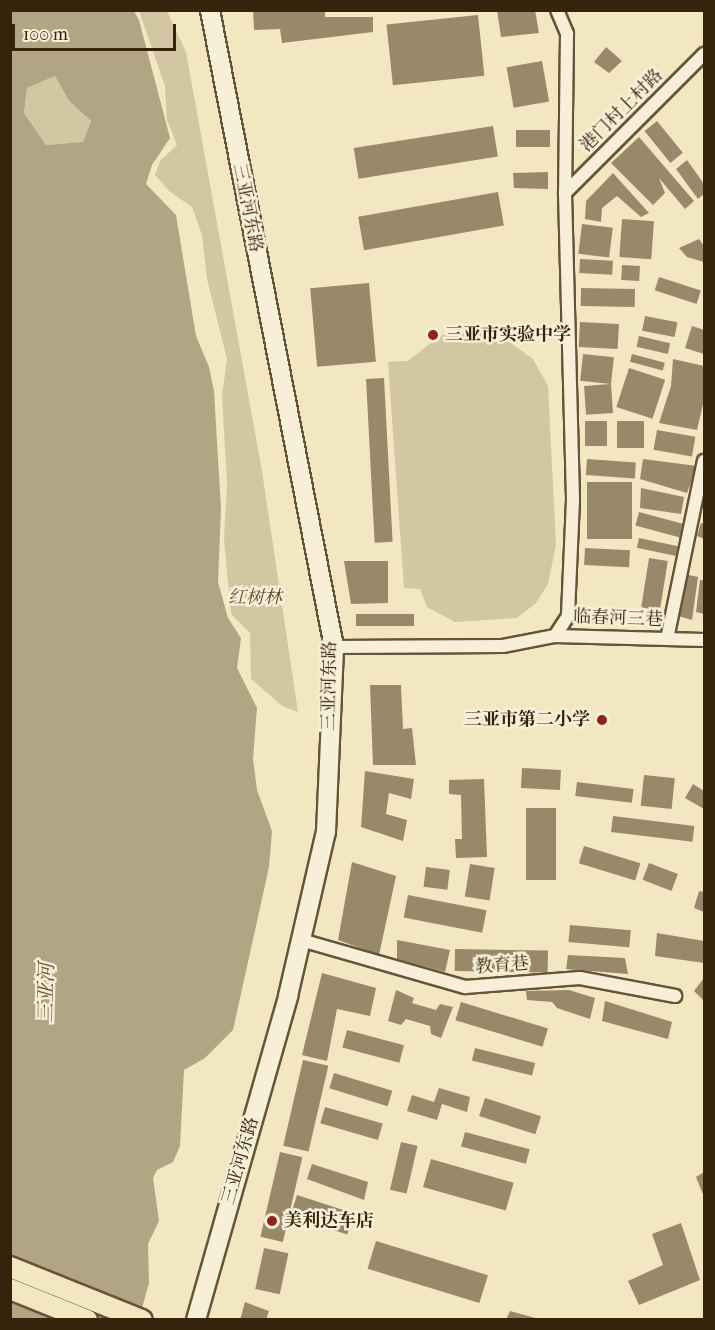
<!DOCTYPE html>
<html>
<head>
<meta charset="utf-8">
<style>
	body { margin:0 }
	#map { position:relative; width:715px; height:1330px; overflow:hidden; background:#f3e7c1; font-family:"IM FELL French Canon","Noto Serif SC",serif }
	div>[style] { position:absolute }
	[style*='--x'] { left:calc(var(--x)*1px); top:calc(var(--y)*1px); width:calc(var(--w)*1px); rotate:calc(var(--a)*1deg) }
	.green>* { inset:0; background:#d3c6a2 }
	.water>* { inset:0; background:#b2a583 }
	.building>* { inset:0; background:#98896a; transform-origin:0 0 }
	.roads { filter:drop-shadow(2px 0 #645539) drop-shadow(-2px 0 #645539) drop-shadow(0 2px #645539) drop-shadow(0 -2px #645539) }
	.street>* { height:12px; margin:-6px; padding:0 6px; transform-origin:6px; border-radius:6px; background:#f7efd7 }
	.secondary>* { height:18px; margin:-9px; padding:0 9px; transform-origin:9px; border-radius:9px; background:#f7efd7 }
	.primary>* { height:20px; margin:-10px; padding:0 10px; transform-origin:10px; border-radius:10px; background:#f3e7c1 }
	.dots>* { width:16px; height:16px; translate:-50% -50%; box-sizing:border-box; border:3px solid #f7efd7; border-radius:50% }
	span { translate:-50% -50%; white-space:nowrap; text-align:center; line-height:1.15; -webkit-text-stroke:5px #f7efd7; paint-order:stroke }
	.street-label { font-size:18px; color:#35240c }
	.poi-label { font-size:18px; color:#35240c; font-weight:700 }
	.left { translate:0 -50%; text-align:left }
	.right { translate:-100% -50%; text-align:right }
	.park-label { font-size:18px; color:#5c4c32; font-style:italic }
	.water-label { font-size:20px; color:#615136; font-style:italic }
	.frame { position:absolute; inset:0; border:12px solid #35240c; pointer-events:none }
	.scale { position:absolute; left:12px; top:24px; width:164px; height:27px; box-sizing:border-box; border:3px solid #35240c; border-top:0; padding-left:8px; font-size:18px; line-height:21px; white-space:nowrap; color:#35240c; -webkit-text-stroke:4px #f7efd7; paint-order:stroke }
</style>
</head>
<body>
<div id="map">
	<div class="green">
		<i style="clip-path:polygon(139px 11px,167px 11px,186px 52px,262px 471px,298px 712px,282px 706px,251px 679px,250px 633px,231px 614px,224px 539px,227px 483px,222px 396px,227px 359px,207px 279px,202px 235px,192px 207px,169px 191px,155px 175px,160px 161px,177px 145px,167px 120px,165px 86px)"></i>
		<i style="clip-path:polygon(55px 76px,69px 101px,91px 121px,83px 142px,46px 145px,24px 113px,27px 88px)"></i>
		<i style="clip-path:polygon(495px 332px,533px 359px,548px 386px,556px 545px,548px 584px,536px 603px,517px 618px,455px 622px,427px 607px,420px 589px,404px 588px,388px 362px,408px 361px,441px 335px)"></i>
	</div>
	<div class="water">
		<i style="clip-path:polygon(evenodd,10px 11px,134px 11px,139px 20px,170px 138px,152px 165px,146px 184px,176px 215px,196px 336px,209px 367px,214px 391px,221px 509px,218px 582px,228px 618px,241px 638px,237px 668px,257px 708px,253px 759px,257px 790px,272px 831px,269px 867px,233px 1030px,205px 1058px,184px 1070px,180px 1146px,173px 1162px,157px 1170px,153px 1178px,159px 1221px,148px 1244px,149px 1283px,139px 1319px,11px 1319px,10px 11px,55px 76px,69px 101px,91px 121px,83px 142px,46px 145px,24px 113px,27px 88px,55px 76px)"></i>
	</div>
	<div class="building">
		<i style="clip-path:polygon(253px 10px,325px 10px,325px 17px,373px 17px,373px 32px,282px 43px,280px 29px,254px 30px)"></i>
		<i style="clip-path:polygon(497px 10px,535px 10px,539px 33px,501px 37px)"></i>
		<i style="left:478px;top:15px;width:61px;height:92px;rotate:84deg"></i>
		<i style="clip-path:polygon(606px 47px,622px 61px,609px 73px,594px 62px)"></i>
		<i style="left:542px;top:61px;width:41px;height:36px;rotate:80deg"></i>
		<i style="left:657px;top:121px;width:41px;height:16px;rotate:51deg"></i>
		<i style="left:493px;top:126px;width:31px;height:141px;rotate:81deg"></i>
		<i style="left:516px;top:130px;width:34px;height:17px"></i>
		<i style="clip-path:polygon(639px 137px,694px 201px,685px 209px,659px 178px,665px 193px,653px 205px,611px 163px)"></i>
		<i style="clip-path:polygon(687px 160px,704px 184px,704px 194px,698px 199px,676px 169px)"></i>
		<i style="clip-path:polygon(548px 172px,548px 189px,514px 188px,513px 173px)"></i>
		<i style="clip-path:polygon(613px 173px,649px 213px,641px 217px,617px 196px,602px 208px,601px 222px,585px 219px,586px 201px)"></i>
		<i style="left:498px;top:192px;width:34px;height:142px;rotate:80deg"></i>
		<i style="left:622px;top:219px;width:32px;height:38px;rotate:4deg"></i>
		<i style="left:582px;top:224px;width:31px;height:30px;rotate:7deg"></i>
		<i style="clip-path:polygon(699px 239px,704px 246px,704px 262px,687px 257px,679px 248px)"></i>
		<i style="left:580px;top:259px;width:33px;height:14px;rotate:3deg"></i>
		<i style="left:622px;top:265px;width:18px;height:15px;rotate:3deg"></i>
		<i style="left:659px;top:277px;width:44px;height:14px;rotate:18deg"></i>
		<i style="left:369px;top:283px;width:79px;height:59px;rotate:85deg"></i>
		<i style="left:581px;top:288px;width:54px;height:18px;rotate:1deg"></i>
		<i style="left:645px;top:316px;width:33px;height:15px;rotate:11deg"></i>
		<i style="left:580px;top:322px;width:39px;height:25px;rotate:3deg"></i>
		<i style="clip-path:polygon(692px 326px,704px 330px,704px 354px,685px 348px)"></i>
		<i style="left:639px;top:336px;width:32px;height:11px;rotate:13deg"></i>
		<i style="left:583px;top:354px;width:31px;height:27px;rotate:6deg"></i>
		<i style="left:632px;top:354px;width:34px;height:8px;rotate:15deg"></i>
		<i style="clip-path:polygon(673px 359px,704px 366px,704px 400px,697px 430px,659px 423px,671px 386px)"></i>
		<i style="left:629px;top:368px;width:38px;height:41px;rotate:18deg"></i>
		<i style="left:384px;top:378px;width:164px;height:18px;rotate:87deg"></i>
		<i style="left:611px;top:384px;width:29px;height:27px;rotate:86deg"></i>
		<i style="left:585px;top:421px;width:22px;height:25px"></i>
		<i style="left:644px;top:421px;width:27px;height:27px;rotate:90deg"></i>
		<i style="left:657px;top:430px;width:39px;height:20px;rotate:10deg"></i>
		<i style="left:587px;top:459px;width:49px;height:16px;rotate:4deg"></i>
		<i style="clip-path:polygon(643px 459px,697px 466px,687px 493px,640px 479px)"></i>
		<i style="left:587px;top:482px;width:45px;height:57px"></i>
		<i style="clip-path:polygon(641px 488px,684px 497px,681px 514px,640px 508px)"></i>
		<i style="left:639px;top:512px;width:46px;height:14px;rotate:15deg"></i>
		<i style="clip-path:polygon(701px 523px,704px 524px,704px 539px,697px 536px)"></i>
		<i style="left:639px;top:538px;width:40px;height:10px;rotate:12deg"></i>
		<i style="left:585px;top:548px;width:45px;height:17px;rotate:3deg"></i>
		<i style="left:649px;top:558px;width:19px;height:50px;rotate:9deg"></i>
		<i style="clip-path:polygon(344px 561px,388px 561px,388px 603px,351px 604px)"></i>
		<i style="clip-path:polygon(684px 574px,698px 577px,692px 620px,675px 615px)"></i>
		<i style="clip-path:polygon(700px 580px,704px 580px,704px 614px,696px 612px)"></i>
		<i style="left:587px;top:609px;width:37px;height:14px"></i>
		<i style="left:414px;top:614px;width:12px;height:58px;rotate:90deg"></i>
		<i style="clip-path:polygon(370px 685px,401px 685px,403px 729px,412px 728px,416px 765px,373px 765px)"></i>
		<i style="left:522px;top:768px;width:39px;height:20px;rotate:3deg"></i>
		<i style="clip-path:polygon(365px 771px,414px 779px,411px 799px,389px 793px,386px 814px,407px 820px,403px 841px,361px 827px)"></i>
		<i style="left:644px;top:775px;width:31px;height:31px;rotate:6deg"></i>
		<i style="clip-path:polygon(484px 779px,487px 857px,456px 858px,455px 839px,462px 839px,461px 795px,449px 794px,449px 780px)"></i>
		<i style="left:577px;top:782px;width:57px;height:14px;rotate:7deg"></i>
		<i style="clip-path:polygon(693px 784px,704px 791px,704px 809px,685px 798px)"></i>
		<i style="left:526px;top:808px;width:30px;height:72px"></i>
		<i style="left:613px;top:816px;width:82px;height:16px;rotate:7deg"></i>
		<i style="left:584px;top:846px;width:59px;height:18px;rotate:17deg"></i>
		<i style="clip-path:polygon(352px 862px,396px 876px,379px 955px,338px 940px)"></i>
		<i style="left:649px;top:863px;width:31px;height:18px;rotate:21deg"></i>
		<i style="left:470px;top:864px;width:25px;height:33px;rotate:9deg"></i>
		<i style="left:426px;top:867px;width:24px;height:20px;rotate:7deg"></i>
		<i style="clip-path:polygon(699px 891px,704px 892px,704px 912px,694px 908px)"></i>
		<i style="left:408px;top:895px;width:80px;height:23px;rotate:11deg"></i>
		<i style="left:570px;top:925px;width:61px;height:17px;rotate:5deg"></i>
		<i style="clip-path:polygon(657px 933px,704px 941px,704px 963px,655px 956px)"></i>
		<i style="clip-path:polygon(397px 940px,450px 950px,445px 972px,397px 959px)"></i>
		<i style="left:455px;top:949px;width:93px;height:22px;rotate:1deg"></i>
		<i style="clip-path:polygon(568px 955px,625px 958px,628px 974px,566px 969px)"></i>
		<i style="clip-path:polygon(322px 973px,376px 988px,370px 1016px,337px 1009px,327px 1061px,302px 1055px)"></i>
		<i style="clip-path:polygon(704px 978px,704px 1001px,694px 991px)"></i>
		<i style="clip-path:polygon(396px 990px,414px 998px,412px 1003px,436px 1010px,440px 1004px,453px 1007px,441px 1038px,431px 1034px,430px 1026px,406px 1019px,401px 1025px,388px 1021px)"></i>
		<i style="clip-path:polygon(569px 990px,595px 998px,590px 1019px,557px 1008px,552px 1002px,527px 1000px,526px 991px)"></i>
		<i style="clip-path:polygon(605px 1001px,672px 1022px,668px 1039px,602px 1021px)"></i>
		<i style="left:461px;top:1002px;width:91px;height:19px;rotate:17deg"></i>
		<i style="left:347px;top:1030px;width:59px;height:18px;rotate:15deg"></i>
		<i style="left:475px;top:1048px;width:62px;height:13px;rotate:14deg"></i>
		<i style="left:303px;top:1060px;width:26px;height:88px;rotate:13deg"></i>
		<i style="left:334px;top:1073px;width:61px;height:16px;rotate:17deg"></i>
		<i style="clip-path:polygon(439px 1088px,470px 1097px,467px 1112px,442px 1104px,437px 1120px,407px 1111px,412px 1095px,434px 1102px)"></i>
		<i style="left:485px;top:1098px;width:59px;height:19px;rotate:18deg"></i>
		<i style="left:325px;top:1107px;width:60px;height:17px;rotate:16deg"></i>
		<i style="left:465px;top:1132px;width:67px;height:15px;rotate:15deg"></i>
		<i style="left:401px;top:1142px;width:17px;height:49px;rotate:13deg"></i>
		<i style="left:280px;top:1152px;width:23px;height:87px;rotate:13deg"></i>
		<i style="left:431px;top:1159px;width:86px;height:29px;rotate:16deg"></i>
		<i style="clip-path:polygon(312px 1164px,368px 1182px,364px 1200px,307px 1179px)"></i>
		<i style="clip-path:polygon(704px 1172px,704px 1197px,696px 1177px)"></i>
		<i style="left:297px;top:1195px;width:60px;height:22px;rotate:18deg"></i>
		<i style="clip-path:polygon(681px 1223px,700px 1280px,639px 1305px,628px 1281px,663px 1265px,652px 1234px)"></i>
		<i style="left:376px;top:1241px;width:117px;height:29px;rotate:17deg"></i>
		<i style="left:264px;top:1248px;width:25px;height:42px;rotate:12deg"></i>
		<i style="clip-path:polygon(245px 1302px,269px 1311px,266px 1320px,240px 1320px)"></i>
		<i style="clip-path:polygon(510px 1311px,539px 1319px,539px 1320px,506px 1320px)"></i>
	</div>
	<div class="roads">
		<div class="street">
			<i style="--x:557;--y:10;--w:26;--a:67"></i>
			<i style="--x:567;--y:34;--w:159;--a:90.7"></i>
			<i style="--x:565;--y:193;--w:307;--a:88.5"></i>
			<i style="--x:573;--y:500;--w:116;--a:92.5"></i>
			<i style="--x:568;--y:616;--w:24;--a:123"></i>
			<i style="--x:555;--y:636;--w:149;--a:1.5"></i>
			<i style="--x:565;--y:193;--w:197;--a:-45"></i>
			<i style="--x:667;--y:639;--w:182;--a:-78.3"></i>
			<i style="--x:334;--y:647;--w:169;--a:-0.3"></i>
			<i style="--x:503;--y:646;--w:53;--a:-10.9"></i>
			<i style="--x:301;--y:940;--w:171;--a:16"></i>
			<i style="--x:465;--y:987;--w:115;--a:-4.5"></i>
			<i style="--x:580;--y:978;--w:97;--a:10.7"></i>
		</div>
		<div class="secondary">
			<i style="--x:196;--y:1320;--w:337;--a:-74.1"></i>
			<i style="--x:288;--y:996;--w:168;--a:-77"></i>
			<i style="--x:326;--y:832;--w:185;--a:-87.5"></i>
			<i style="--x:334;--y:647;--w:649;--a:-101.02"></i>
		</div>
		<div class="primary">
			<i style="--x:10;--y:1267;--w:142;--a:21.9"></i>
			<i style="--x:10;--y:1289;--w:83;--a:21.9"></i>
		</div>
	</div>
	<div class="dots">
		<i style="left:433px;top:335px;background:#8f2418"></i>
		<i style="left:602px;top:720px;background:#8f2418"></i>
		<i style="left:272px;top:1221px;background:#8f2418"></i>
	</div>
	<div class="street-label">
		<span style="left:622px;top:111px;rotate:-45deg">港门村上村路</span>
		<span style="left:247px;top:208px;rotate:79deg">三亚河东路</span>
		<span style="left:618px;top:619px;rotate:2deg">临春河三巷</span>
		<span style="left:330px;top:686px;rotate:-89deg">三亚河东路</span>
		<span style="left:502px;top:966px;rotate:-4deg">教育巷</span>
		<span style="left:241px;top:1161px;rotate:-74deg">三亚河东路</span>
	</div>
	<div class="poi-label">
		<span class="left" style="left:445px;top:335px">三亚市实验中学</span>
		<span class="right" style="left:590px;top:720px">三亚市第二小学</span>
		<span class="left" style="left:284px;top:1221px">美利达车店</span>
	</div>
	<div class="park-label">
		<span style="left:255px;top:598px">红树林</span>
	</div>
	<div class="water-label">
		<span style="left:46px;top:993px;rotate:-89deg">三亚河</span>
	</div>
	<div class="frame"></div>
	<div class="scale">100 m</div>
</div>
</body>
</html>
